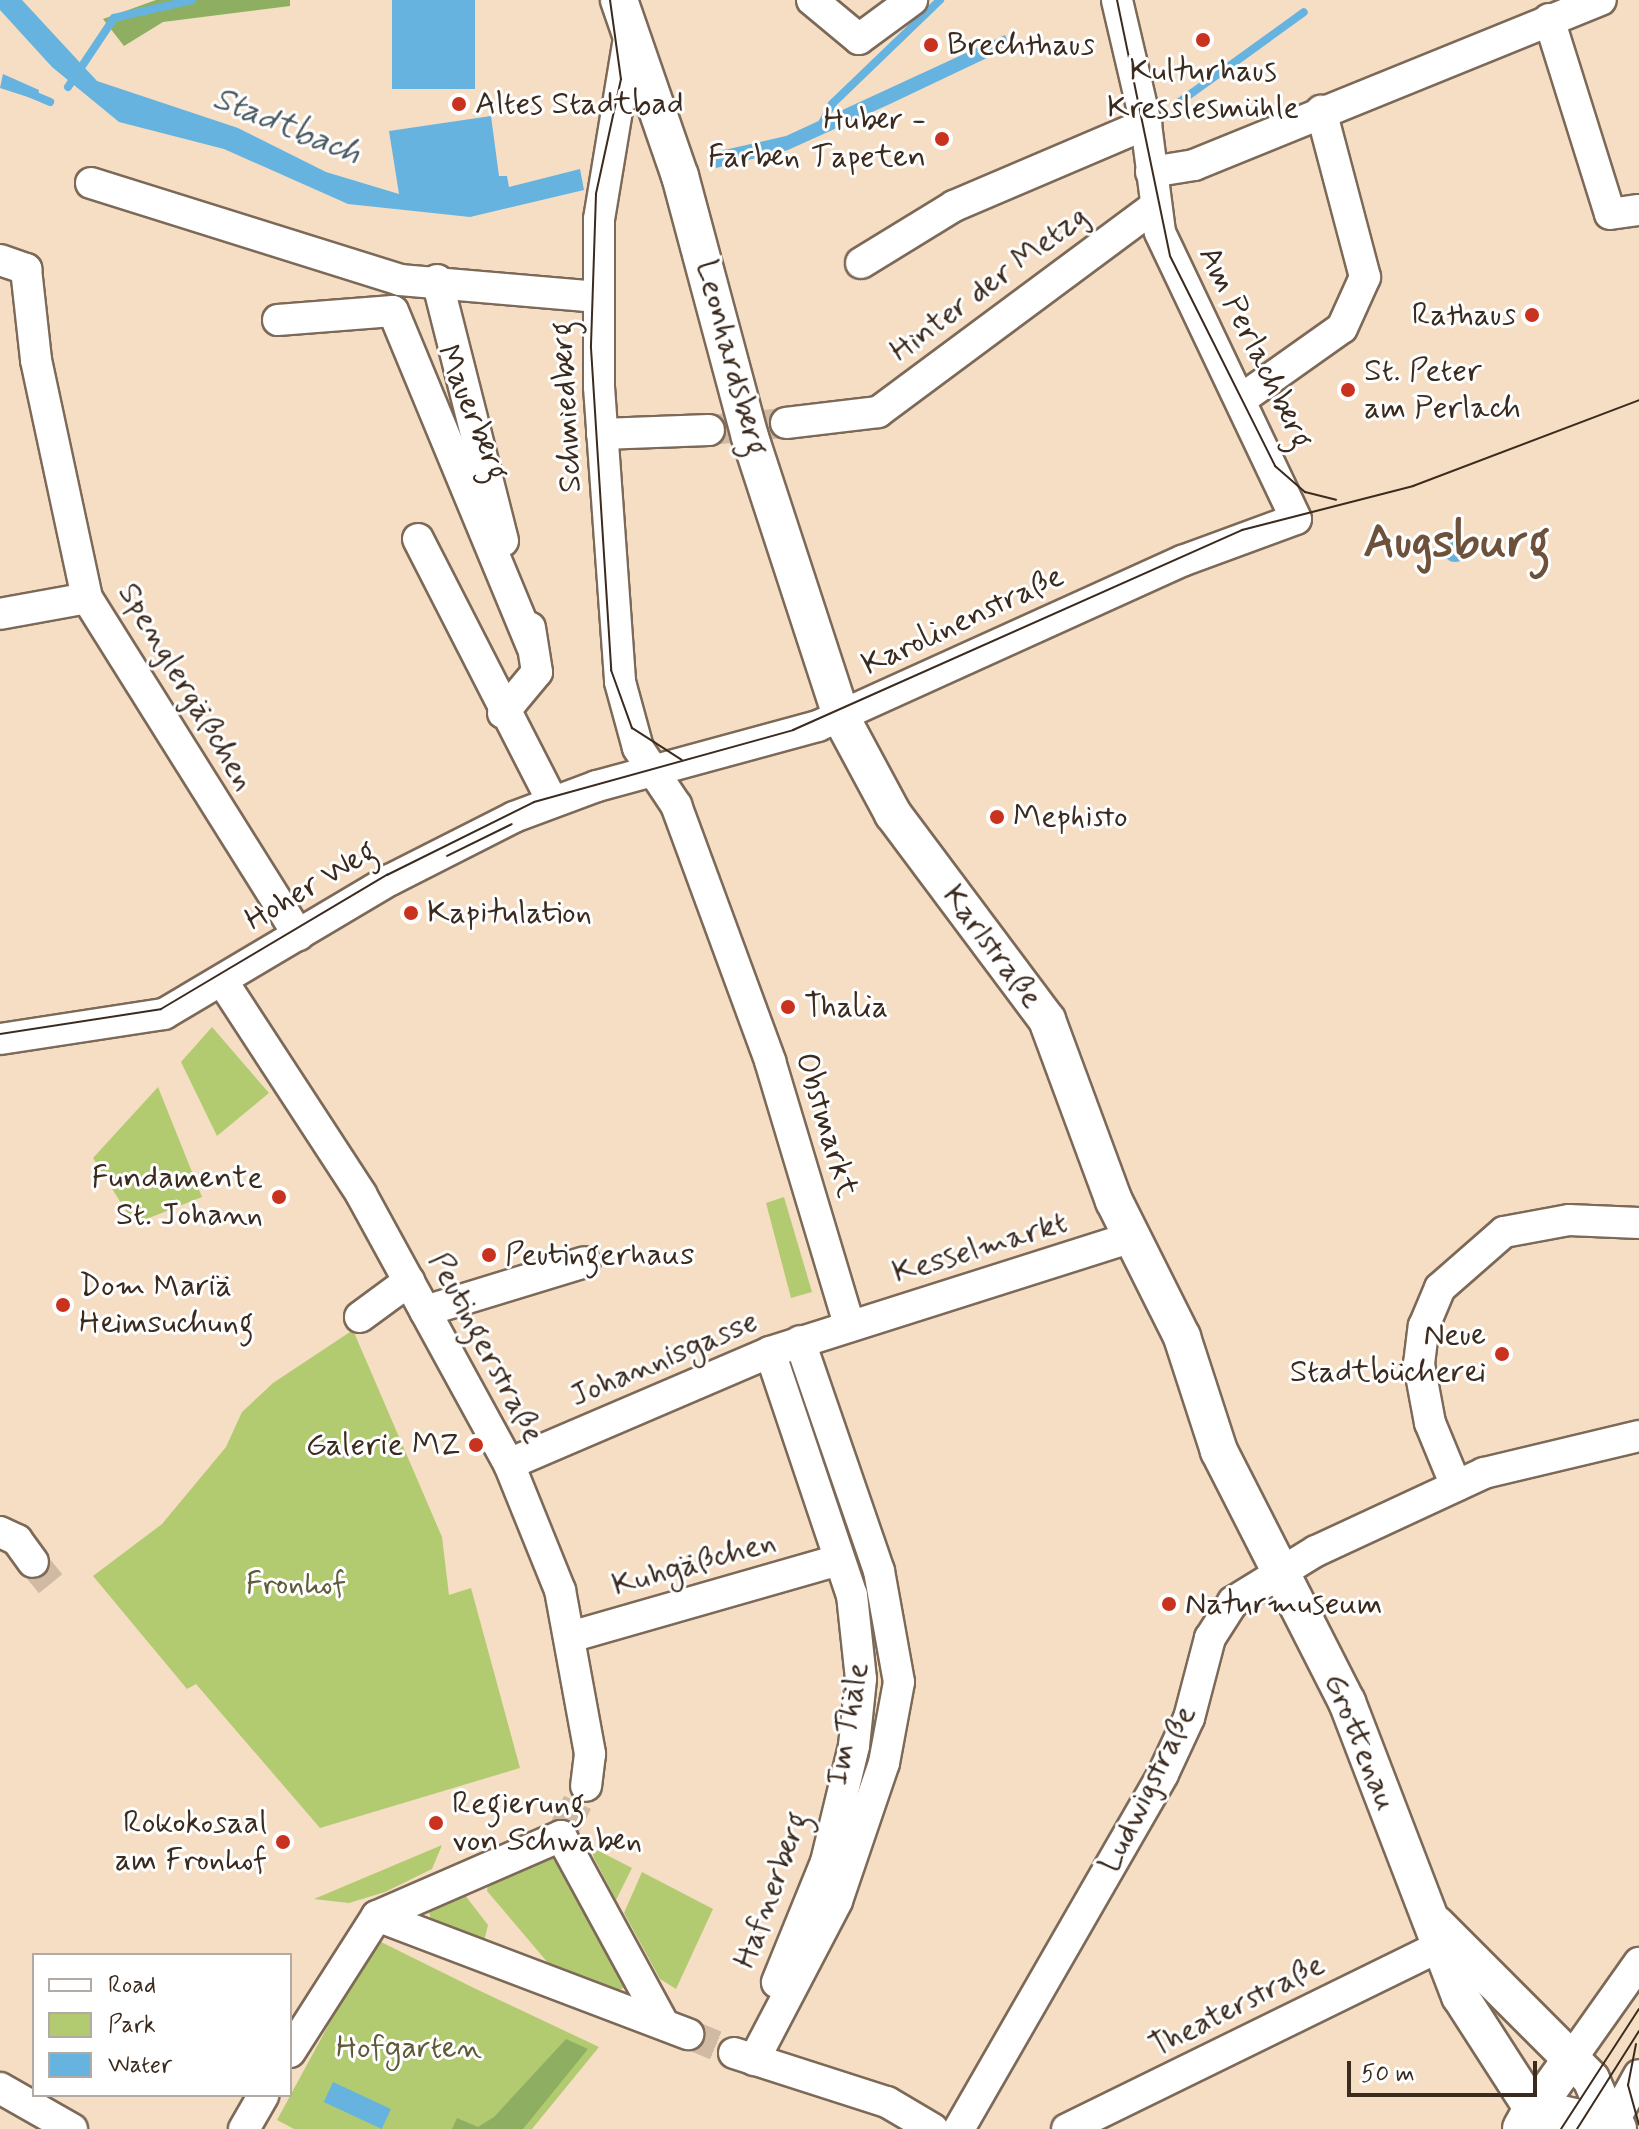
<!DOCTYPE html>
<html>
<head>
<meta charset="utf-8">
<style>
	body { margin:0 }
	#map { position:relative; width:1639px; height:2129px; overflow:hidden; background:#f5dec4; font-family:Mynerve,sans-serif }
	div>[style] { position:absolute }
	[style*='--x'] { left:calc(var(--x)*1px); top:calc(var(--y)*1px); width:calc(var(--w)*1px); rotate:calc(var(--a)*1deg) }
	.green>* { inset:0; background:#b3cb70 }
	.forest>* { inset:0; background:#8eaf62 }
	.water>* { inset:0; background:#67b3e0; transform-origin:0 0 }
	.round { border-radius:50% }
	.stream>* { height:8px; margin:-4px; padding:0 4px; transform-origin:4px; border-radius:4px; background:#67b3e0 }
	.minor-tunnel>* { height:30px; margin-top:-15px; transform-origin:0; background:repeating-linear-gradient(90deg,#d0baa3 0 30px,transparent 0 45px) }
	.roads { filter:drop-shadow(2px 0 #7c6958) drop-shadow(-2px 0 #7c6958) drop-shadow(0 2px #7c6958) drop-shadow(0 -2px #7c6958) }
	.minor>* { height:30px; margin:-15px; padding:0 15px; transform-origin:15px; border-radius:15px; background:#fff }
	.tertiary>* { height:36px; margin:-18px; padding:0 18px; transform-origin:18px; border-radius:18px; background:#fff }
	.secondary>* { height:42px; margin:-21px; padding:0 21px; transform-origin:21px; border-radius:21px; background:#fff }
	.tram>* { height:2px; margin:-1px; padding:0 1px; transform-origin:1px; border-radius:1px; background:#3b2a1e }
	.dots>* { width:22px; height:22px; translate:-50% -50%; box-sizing:border-box; border:4px solid #fff; border-radius:50% }
	span { translate:-50% -50%; white-space:nowrap; text-align:center; line-height:1.15; -webkit-text-stroke:6px #fff; paint-order:stroke }
	.poi-label { font-size:32px; color:#3b2a1e }
	.left { translate:0 -50%; text-align:left }
	.right { translate:-100% -50%; text-align:right }
	.street-label { font-size:32px; color:#3b2a1e }
	.park-label { font-size:32px; color:#5f5a37 }
	.water-label { font-size:34px; color:#4a5a62; font-style:italic }
	.town-label { font-size:48px; color:#6e513b; font-weight:700 }
	.legend { position:absolute; left:32px; top:1953px; width:260px; height:144px; box-sizing:border-box; background:#fff; border:2px solid #b1aaa5; margin:0; padding:10px 14px; list-style:none; font-size:24px; color:#3b2a1e }
	.legend li { display:flex; align-items:center; gap:16px; height:40px }
	.legend b { width:40px; border:2px solid #b1aaa5 }
	.scale { position:absolute; left:1347px; top:2061px; width:190px; height:36px; box-sizing:border-box; border:4px solid #3b2a1e; border-top:0; padding-left:10px; font-size:24px; line-height:28px; white-space:nowrap; color:#3b2a1e; -webkit-text-stroke:6px #fff; paint-order:stroke }
</style>
</head>
<body>
<div id="map">
	<div class="green">
		<i style="clip-path:polygon(212px 1027px,269px 1093px,217px 1136px,181px 1062px)"></i>
		<i style="clip-path:polygon(158px 1087px,202px 1197px,134px 1224px,93px 1158px)"></i>
		<i style="clip-path:polygon(784px 1197px,812px 1292px,791px 1298px,766px 1203px)"></i>
		<i style="clip-path:polygon(353px 1330px,442px 1537px,449px 1595px,471px 1588px,520px 1768px,320px 1828px,196px 1684px,187px 1689px,93px 1576px,162px 1524px,226px 1447px,242px 1412px,273px 1383px)"></i>
		<i style="clip-path:polygon(442px 1845px,432px 1869px,385px 1892px,349px 1903px,314px 1899px)"></i>
		<i style="clip-path:polygon(591px 1847px,632px 1868px,616px 1900px,594px 1858px)"></i>
		<i style="clip-path:polygon(556px 1849px,623px 1978px,626px 1986px,618px 1991px,554px 1970px,487px 1891px,489px 1879px)"></i>
		<i style="clip-path:polygon(642px 1872px,713px 1909px,676px 1989px,660px 1979px,624px 1913px)"></i>
		<i style="clip-path:polygon(464px 1894px,488px 1925px,484px 1941px,432px 1924px,428px 1907px)"></i>
		<i style="clip-path:polygon(375px 1939px,476px 1989px,599px 2047px,532px 2129px,294px 2129px,277px 2120px)"></i>
	</div>
	<div class="forest">
		<i style="clip-path:polygon(156px 0,290px 0,290px 6px,163px 22px,124px 46px,103px 19px)"></i>
		<i style="clip-path:polygon(566px 2039px,588px 2049px,523px 2129px,452px 2129px,457px 2118px,478px 2127px,494px 2117px)"></i>
	</div>
	<div class="water">
		<i style="clip-path:polygon(0 0,22px 0,97px 81px,238px 128px,326px 172px,399px 194px,389px 131px,491px 116px,499px 176px,507px 176px,509px 187px,580px 169px,584px 190px,470px 217px,348px 204px,224px 149px,119px 122px,52px 67px,0 10px)"></i>
		<i style="left:392px;top:0;width:83px;height:89px"></i>
		<i style="clip-path:polygon(1005px 35px,1010px 47px,890px 104px,788px 150px,716px 168px,711px 153px,786px 136px)"></i>
		<i style="clip-path:polygon(3px 74px,39px 90px,37px 100px,0 88px)"></i>
		<i class="round" style="left:1443px;top:538px;width:24px;height:24px"></i>
		<i style="left:333px;top:2082px;width:64px;height:22px;rotate:25deg"></i>
	</div>
	<div class="stream">
		<i style="--x:68;--y:87;--w:83;--a:-56.3"></i>
		<i style="--x:114;--y:18;--w:80;--a:-13"></i>
		<i style="--x:29;--y:93;--w:23;--a:23"></i>
		<i style="--x:1178;--y:103;--w:155;--a:-35.8"></i>
		<i style="--x:820;--y:127;--w:26;--a:-62"></i>
		<i style="--x:832;--y:104;--w:150;--a:-43.9"></i>
	</div>
	<div class="minor-tunnel">
		<i style="--x:709;--y:430;--w:77;--a:-5.2"></i>
		<i style="--x:33;--y:1562;--w:28;--a:51"></i>
		<i style="--x:564;--y:1829;--w:48;--a:-62.9"></i>
		<i style="--x:688;--y:2034;--w:50;--a:22.4"></i>
	</div>
	<div class="roads">
		<div class="minor">
			<i style="--x:812;--y:0;--w:61;--a:39.7"></i>
			<i style="--x:859;--y:39;--w:66;--a:-36.3"></i>
			<i style="--x:1549;--y:19;--w:204;--a:72.6"></i>
			<i style="--x:1610;--y:214;--w:29;--a:-8"></i>
			<i style="--x:629;--y:38;--w:183;--a:99.4"></i>
			<i style="--x:599;--y:219;--w:168;--a:90"></i>
			<i style="--x:599;--y:387;--w:296;--a:85.9"></i>
			<i style="--x:620;--y:682;--w:68;--a:74.7"></i>
			<i style="--x:638;--y:748;--w:69;--a:56.3"></i>
			<i style="--x:676;--y:805;--w:273;--a:69.8"></i>
			<i style="--x:770;--y:1061;--w:276;--a:73.3"></i>
			<i style="--x:1151;--y:172;--w:44;--a:-9.2"></i>
			<i style="--x:1194;--y:165;--w:439;--a:-22.1"></i>
			<i style="--x:91;--y:183;--w:324;--a:17.4"></i>
			<i style="--x:400;--y:280;--w:199;--a:4.9"></i>
			<i style="--x:0;--y:260;--w:28;--a:19"></i>
			<i style="--x:26;--y:269;--w:92;--a:83.7"></i>
			<i style="--x:36;--y:360;--w:243;--a:77.9"></i>
			<i style="--x:87;--y:598;--w:398;--a:57.9"></i>
			<i style="--x:861;--y:263;--w:109;--a:-31.5"></i>
			<i style="--x:954;--y:206;--w:209;--a:-23.1"></i>
			<i style="--x:437;--y:280;--w:269;--a:75.8"></i>
			<i style="--x:278;--y:320;--w:115;--a:-4.5"></i>
			<i style="--x:393;--y:311;--w:363;--a:67.5"></i>
			<i style="--x:1243;--y:398;--w:121;--a:-35.3"></i>
			<i style="--x:1342;--y:328;--w:56;--a:-65.7"></i>
			<i style="--x:1365;--y:277;--w:172;--a:-104.8"></i>
			<i style="--x:786;--y:423;--w:93;--a:-6.8"></i>
			<i style="--x:878;--y:412;--w:344;--a:-36.6"></i>
			<i style="--x:602;--y:434;--w:107;--a:-2.1"></i>
			<i style="--x:418;--y:539;--w:294;--a:62.9"></i>
			<i style="--x:0;--y:614;--w:88;--a:-10.4"></i>
			<i style="--x:503;--y:713;--w:53;--a:-50.3"></i>
			<i style="--x:537;--y:672;--w:45;--a:-99"></i>
			<i style="--x:223;--y:982;--w:253;--a:56.9"></i>
			<i style="--x:361;--y:1194;--w:308;--a:61.3"></i>
			<i style="--x:509;--y:1464;--w:136;--a:68"></i>
			<i style="--x:560;--y:1590;--w:167;--a:79.6"></i>
			<i style="--x:590;--y:1754;--w:32;--a:97"></i>
			<i style="--x:0;--y:1039;--w:166;--a:-8.7"></i>
			<i style="--x:164;--y:1014;--w:263;--a:-30.7"></i>
			<i style="--x:390;--y:880;--w:139;--a:-26.9"></i>
			<i style="--x:514;--y:817;--w:89;--a:-20.5"></i>
			<i style="--x:597;--y:786;--w:229;--a:-15.2"></i>
			<i style="--x:818;--y:726;--w:400;--a:-24.4"></i>
			<i style="--x:1182;--y:561;--w:121;--a:-20.2"></i>
			<i style="--x:1296;--y:519;--w:318;--a:-115.4"></i>
			<i style="--x:1160;--y:232;--w:109;--a:-97.4"></i>
			<i style="--x:1146;--y:124;--w:127;--a:-103.2"></i>
			<i style="--x:425;--y:1311;--w:167;--a:-17"></i>
			<i style="--x:360;--y:1317;--w:61;--a:-36.3"></i>
			<i style="--x:770;--y:1352;--w:256;--a:71.4"></i>
			<i style="--x:852;--y:1595;--w:84;--a:83.9"></i>
			<i style="--x:861;--y:1679;--w:67;--a:96"></i>
			<i style="--x:854;--y:1746;--w:119;--a:103.6"></i>
			<i style="--x:826;--y:1862;--w:130;--a:112.2"></i>
			<i style="--x:509;--y:1464;--w:284;--a:-23.2"></i>
			<i style="--x:770;--y:1352;--w:380;--a:-17.6"></i>
			<i style="--x:1456;--y:1486;--w:68;--a:-112.4"></i>
			<i style="--x:1430;--y:1423;--w:60;--a:-100.6"></i>
			<i style="--x:1419;--y:1364;--w:38;--a:-83"></i>
			<i style="--x:1424;--y:1326;--w:41;--a:-67.2"></i>
			<i style="--x:1440;--y:1288;--w:85;--a:-41.2"></i>
			<i style="--x:1504;--y:1232;--w:66;--a:-10.5"></i>
			<i style="--x:1569;--y:1220;--w:70;--a:2.5"></i>
			<i style="--x:0;--y:1532;--w:19;--a:25"></i>
			<i style="--x:17;--y:1540;--w:27;--a:54"></i>
			<i style="--x:570;--y:1637;--w:279;--a:-16"></i>
			<i style="--x:561;--y:1836;--w:201;--a:156.5"></i>
			<i style="--x:377;--y:1916;--w:333;--a:20.8"></i>
			<i style="--x:561;--y:1836;--w:211;--a:61.4"></i>
			<i style="--x:290;--y:2052;--w:161;--a:-57.4"></i>
			<i style="--x:734;--y:2053;--w:161;--a:17.8"></i>
			<i style="--x:887;--y:2102;--w:53;--a:30.4"></i>
			<i style="--x:1571;--y:2059;--w:118;--a:-54.7"></i>
			<i style="--x:754;--y:2060;--w:179;--a:-62.4"></i>
			<i style="--x:837;--y:1901;--w:146;--a:-71.2"></i>
			<i style="--x:884;--y:1763;--w:82;--a:-79.5"></i>
			<i style="--x:899;--y:1682;--w:113;--a:-100.2"></i>
			<i style="--x:879;--y:1571;--w:243;--a:-109"></i>
			<i style="--x:0;--y:2088;--w:83;--a:29.7"></i>
			<i style="--x:1611;--y:2126;--w:58;--a:-61.2"></i>
			<i style="--x:244;--y:2129;--w:39;--a:-60"></i>
			<i style="--x:959;--y:2129;--w:409;--a:-60.1"></i>
			<i style="--x:1163;--y:1774;--w:62;--a:-65.1"></i>
			<i style="--x:1189;--y:1718;--w:83;--a:-75.3"></i>
			<i style="--x:1210;--y:1638;--w:43;--a:-57.4"></i>
			<i style="--x:1233;--y:1602;--w:97;--a:-31.6"></i>
			<i style="--x:1316;--y:1551;--w:185;--a:-24.9"></i>
			<i style="--x:1484;--y:1473;--w:159;--a:-13.4"></i>
			<i style="--x:1067;--y:2129;--w:414;--a:-26.1"></i>
		</div>
		<div class="tertiary">
			<i style="--x:619;--y:0;--w:186;--a:70.9"></i>
			<i style="--x:680;--y:176;--w:270;--a:75"></i>
			<i style="--x:750;--y:437;--w:299;--a:71.9"></i>
			<i style="--x:843;--y:721;--w:106;--a:61.7"></i>
			<i style="--x:893;--y:814;--w:257;--a:53.2"></i>
			<i style="--x:1047;--y:1020;--w:193;--a:69.7"></i>
			<i style="--x:1114;--y:1201;--w:152;--a:63.4"></i>
			<i style="--x:1182;--y:1337;--w:120;--a:72"></i>
			<i style="--x:1219;--y:1451;--w:282;--a:63"></i>
			<i style="--x:1347;--y:1702;--w:315;--a:69"></i>
			<i style="--x:1460;--y:1996;--w:137;--a:57.2"></i>
			<i style="--x:1534;--y:2111;--w:64;--a:-54.6"></i>
			<i style="--x:1436;--y:1924;--w:219;--a:45"></i>
			<i style="--x:1591;--y:2079;--w:51;--a:66.9"></i>
		</div>
		<div class="secondary">
			<i style="--x:1524;--y:2129;--w:21;--a:-61"></i>
			<i style="--x:1534;--y:2111;--w:83;--a:12.5"></i>
		</div>
	</div>
	<div class="tram">
		<i style="--x:610;--y:0;--w:80;--a:82.1"></i>
		<i style="--x:621;--y:79;--w:118;--a:102.3"></i>
		<i style="--x:596;--y:194;--w:154;--a:91.9"></i>
		<i style="--x:591;--y:348;--w:323;--a:86.4"></i>
		<i style="--x:611;--y:670;--w:62;--a:70.1"></i>
		<i style="--x:632;--y:728;--w:59;--a:32.6"></i>
		<i style="--x:1117;--y:0;--w:261;--a:78.3"></i>
		<i style="--x:1170;--y:256;--w:235;--a:63.4"></i>
		<i style="--x:1275;--y:466;--w:40;--a:41"></i>
		<i style="--x:1305;--y:492;--w:32;--a:14"></i>
		<i style="--x:447;--y:856;--w:72;--a:-26.2"></i>
		<i style="--x:0;--y:1034;--w:163;--a:-8.8"></i>
		<i style="--x:161;--y:1009;--w:263;--a:-30.7"></i>
		<i style="--x:387;--y:875;--w:164;--a:-26.4"></i>
		<i style="--x:534;--y:802;--w:269;--a:-15.5"></i>
		<i style="--x:793;--y:730;--w:492;--a:-24"></i>
		<i style="--x:1242;--y:530;--w:177;--a:-14.4"></i>
		<i style="--x:1413;--y:486;--w:242;--a:-20.8"></i>
		<i style="--x:1636;--y:2044;--w:42;--a:101"></i>
		<i style="--x:1628;--y:2085;--w:41;--a:74.6"></i>
		<i style="--x:1561;--y:2129;--w:143;--a:-57"></i>
		<i style="--x:1577;--y:2129;--w:116;--a:-57.7"></i>
	</div>
	<div class="dots">
		<i style="left:1203px;top:40px;background:#c8321e"></i>
		<i style="left:931px;top:45px;background:#c8321e"></i>
		<i style="left:459px;top:104px;background:#c8321e"></i>
		<i style="left:942px;top:139px;background:#c8321e"></i>
		<i style="left:1532px;top:315px;background:#c8321e"></i>
		<i style="left:1348px;top:390px;background:#c8321e"></i>
		<i style="left:997px;top:817px;background:#c8321e"></i>
		<i style="left:411px;top:913px;background:#c8321e"></i>
		<i style="left:788px;top:1007px;background:#c8321e"></i>
		<i style="left:279px;top:1197px;background:#c8321e"></i>
		<i style="left:489px;top:1255px;background:#c8321e"></i>
		<i style="left:63px;top:1305px;background:#c8321e"></i>
		<i style="left:1502px;top:1354px;background:#c8321e"></i>
		<i style="left:476px;top:1445px;background:#c8321e"></i>
		<i style="left:1169px;top:1604px;background:#c8321e"></i>
		<i style="left:436px;top:1823px;background:#c8321e"></i>
		<i style="left:283px;top:1842px;background:#c8321e"></i>
	</div>
	<div class="poi-label">
		<span class="left" style="left:947px;top:45px">Brechthaus</span>
		<span style="left:1203px;top:90px">Kulturhaus<br>Kresslesmühle</span>
		<span class="left" style="left:475px;top:104px">Altes Stadtbad</span>
		<span class="right" style="left:926px;top:139px">Huber -<br>Farben Tapeten</span>
		<span class="right" style="left:1516px;top:315px">Rathaus</span>
		<span class="left" style="left:1364px;top:390px">St. Peter<br>am Perlach</span>
		<span class="left" style="left:1013px;top:817px">Mephisto</span>
		<span class="left" style="left:427px;top:913px">Kapitulation</span>
		<span class="left" style="left:804px;top:1007px">Thalia</span>
		<span class="right" style="left:263px;top:1197px">Fundamente<br>St. Johann</span>
		<span class="left" style="left:505px;top:1255px">Peutingerhaus</span>
		<span class="left" style="left:79px;top:1305px">Dom Mariä<br>Heimsuchung</span>
		<span class="right" style="left:1486px;top:1354px">Neue<br>Stadtbücherei</span>
		<span class="right" style="left:460px;top:1445px">Galerie MZ</span>
		<span class="left" style="left:1185px;top:1604px">Naturmuseum</span>
		<span class="left" style="left:452px;top:1823px">Regierung<br>von Schwaben</span>
		<span class="right" style="left:267px;top:1842px">Rokokosaal<br>am Fronhof</span>
	</div>
	<div class="street-label">
		<span style="left:989px;top:284px;rotate:-37deg">Hinter der Metzg</span>
		<span style="left:1255px;top:348px;rotate:64deg">Am Perlachberg</span>
		<span style="left:731px;top:358px;rotate:75deg">Leonhardsberg</span>
		<span style="left:567px;top:407px;rotate:-93deg">Schmiedberg</span>
		<span style="left:472px;top:413px;rotate:68deg">Mauerberg</span>
		<span style="left:963px;top:621px;rotate:-25deg">Karolinenstraße</span>
		<span style="left:186px;top:687px;rotate:59deg">Spenglergäßchen</span>
		<span style="left:311px;top:886px;rotate:-31deg">Hoher Weg</span>
		<span style="left:992px;top:947px;rotate:53deg">Karlstraße</span>
		<span style="left:826px;top:1125px;rotate:73deg">Obstmarkt</span>
		<span style="left:980px;top:1248px;rotate:-17deg">Kesselmarkt</span>
		<span style="left:486px;top:1348px;rotate:62deg">Peutingerstraße</span>
		<span style="left:664px;top:1359px;rotate:-23deg">Johannisgasse</span>
		<span style="left:694px;top:1564px;rotate:-16deg">Kuhgäßchen</span>
		<span style="left:848px;top:1724px;rotate:-80deg">Im Thäle</span>
		<span style="left:1360px;top:1742px;rotate:68deg">Grottenau</span>
		<span style="left:1148px;top:1789px;rotate:-64deg">Ludwigstraße</span>
		<span style="left:772px;top:1890px;rotate:-70deg">Hafnerberg</span>
		<span style="left:1237px;top:2006px;rotate:-27deg">Theaterstraße</span>
	</div>
	<div class="park-label">
		<span style="left:296px;top:1584px">Fronhof</span>
		<span style="left:409px;top:2048px">Hofgarten</span>
	</div>
	<div class="water-label">
		<span style="left:287px;top:126px;rotate:22deg">Stadtbach</span>
	</div>
	<div class="town-label">
		<span style="left:1457px;top:543px">Augsburg</span>
	</div>
	<ul class="legend">
	<li><b style="height:10px;background:#fff"></b>Road</li>
	<li><b style="height:22px;background:#b3cb70"></b>Park</li>
	<li><b style="height:22px;background:#67b3e0"></b>Water</li>
	</ul>
	<div class="scale">50 m</div>
</div>
</body>
</html>
